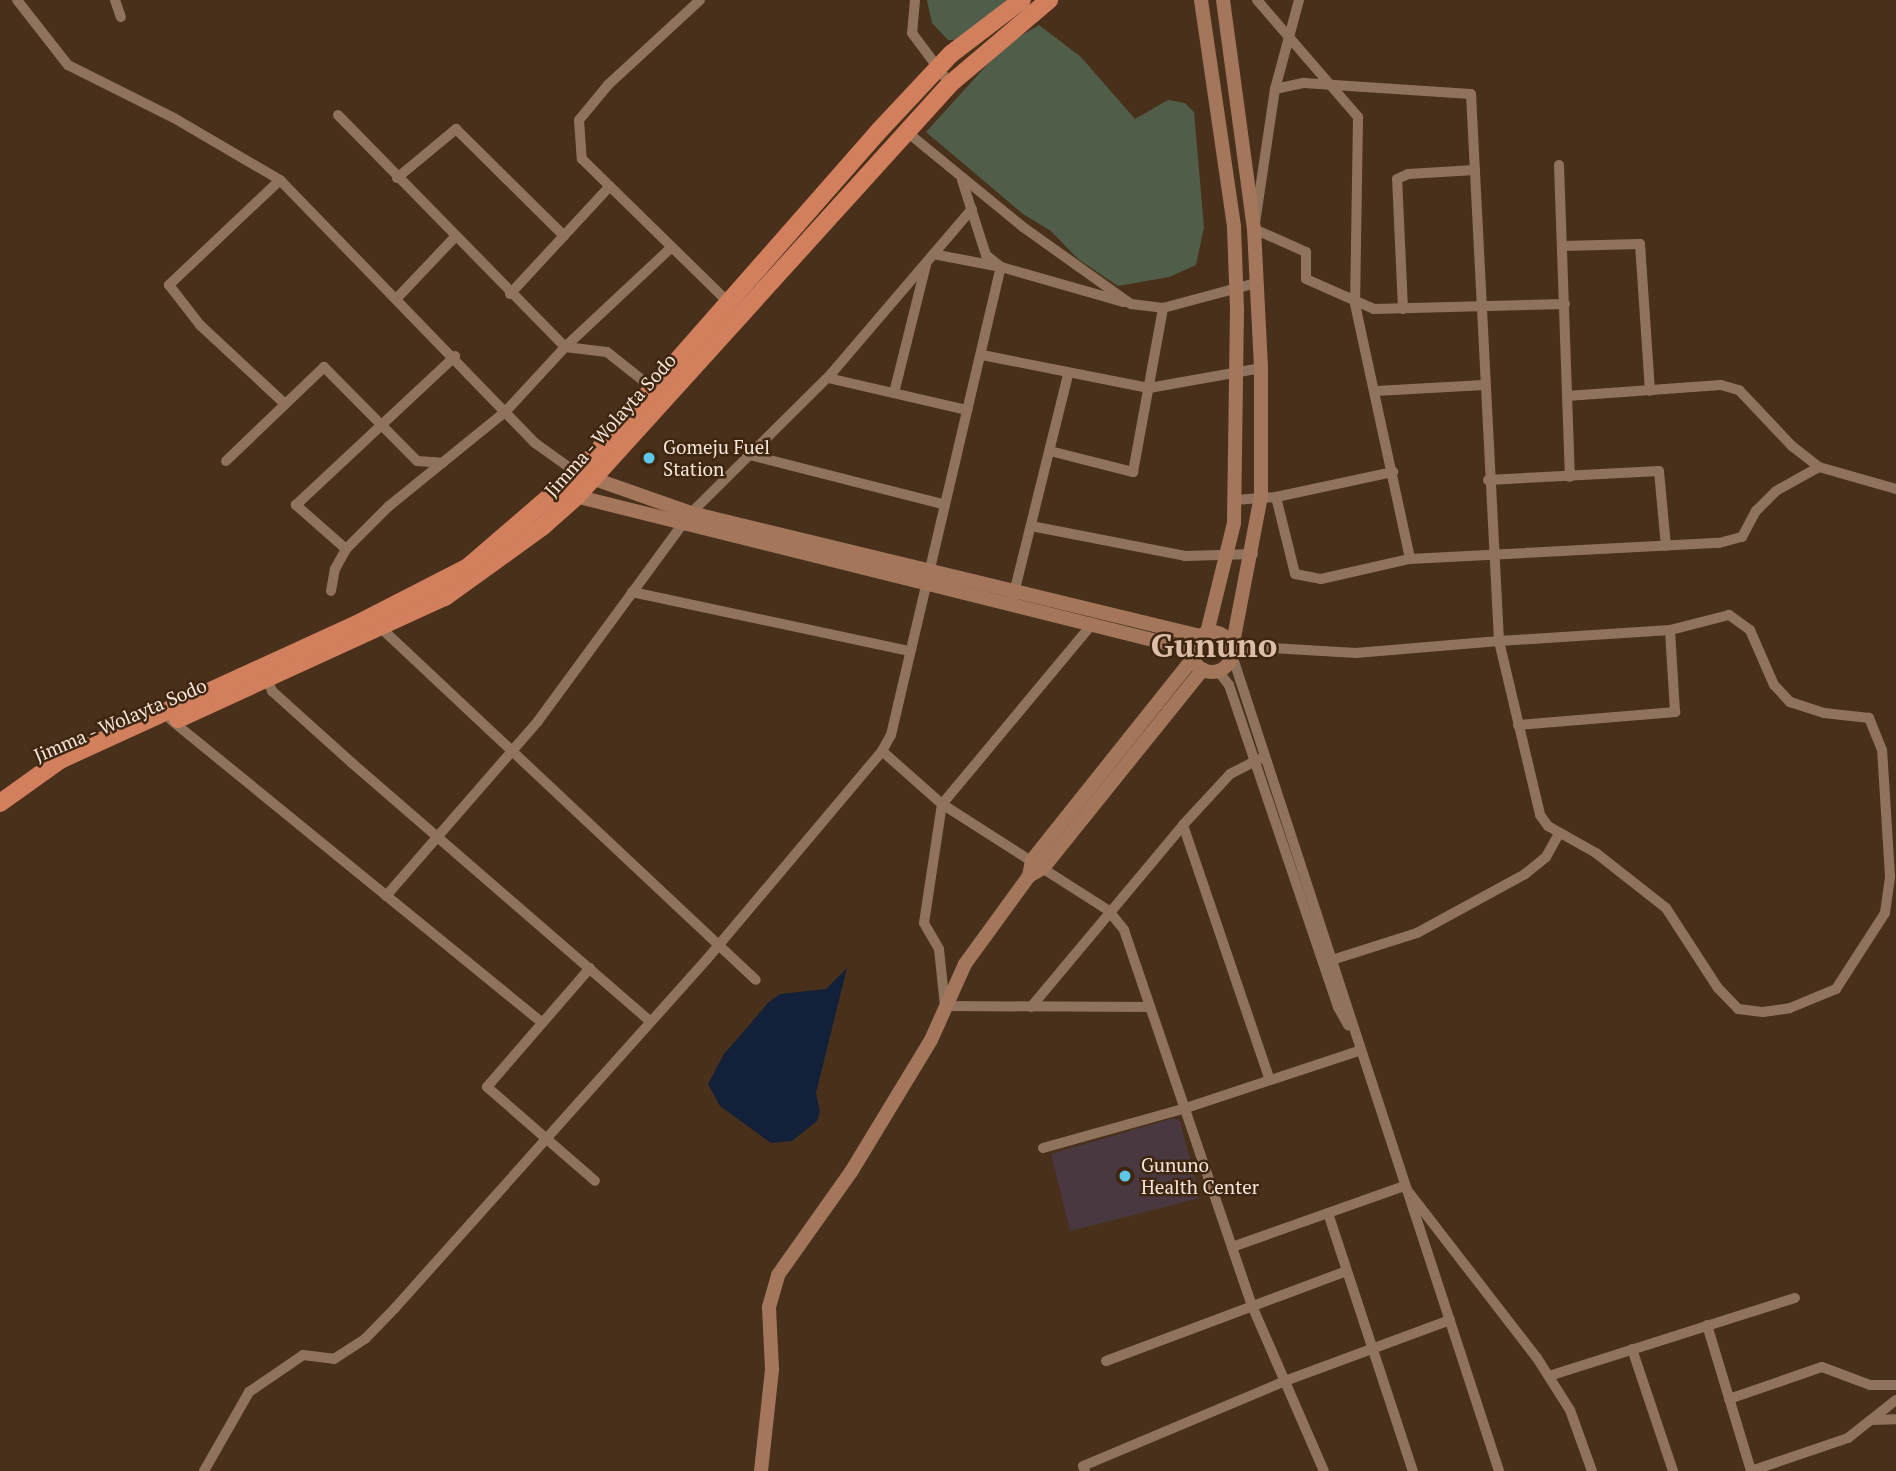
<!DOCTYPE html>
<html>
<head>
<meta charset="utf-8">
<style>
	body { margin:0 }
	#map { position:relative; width:1896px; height:1471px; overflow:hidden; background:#49301b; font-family:"PT Serif",serif }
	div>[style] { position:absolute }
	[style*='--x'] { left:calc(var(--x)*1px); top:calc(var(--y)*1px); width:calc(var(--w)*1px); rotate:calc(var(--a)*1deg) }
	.medical>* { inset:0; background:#4a3841 }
	.green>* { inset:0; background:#505d48 }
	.water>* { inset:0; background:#122139 }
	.street>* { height:10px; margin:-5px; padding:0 5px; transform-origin:5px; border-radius:5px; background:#90735d }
	.secondary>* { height:14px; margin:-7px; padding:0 7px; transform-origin:7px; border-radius:7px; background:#a4775d }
	.secondary>.ring { margin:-7px; padding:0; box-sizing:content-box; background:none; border:14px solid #a4775d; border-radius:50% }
	.highway>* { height:18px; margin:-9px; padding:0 9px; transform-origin:9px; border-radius:9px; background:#d27f5d }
	.dots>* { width:19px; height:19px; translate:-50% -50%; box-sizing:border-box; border:4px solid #3e2611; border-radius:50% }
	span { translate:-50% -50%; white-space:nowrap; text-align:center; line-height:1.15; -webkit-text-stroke:5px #3e2611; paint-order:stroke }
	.street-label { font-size:19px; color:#f6e5d9 }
	.poi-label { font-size:19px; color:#f6e5d9 }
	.left { translate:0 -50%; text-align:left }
	.town-label { font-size:33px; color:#dcbda5; font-weight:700 }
</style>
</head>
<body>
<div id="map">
	<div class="medical">
		<i style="clip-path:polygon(1174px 1118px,1180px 1121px,1200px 1198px,1070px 1231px,1051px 1154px)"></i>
	</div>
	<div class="green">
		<i style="clip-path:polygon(927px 0,1011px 0,961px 40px,948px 40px,932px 23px)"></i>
		<i style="clip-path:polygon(1039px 25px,1081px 57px,1135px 119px,1168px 100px,1185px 103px,1194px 112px,1204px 227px,1196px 265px,1169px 277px,1118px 286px,1078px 259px,1051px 231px,1023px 214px,926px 132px,1005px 45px)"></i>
	</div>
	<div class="water">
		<i style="clip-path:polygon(847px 968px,816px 1093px,820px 1112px,817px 1121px,792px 1141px,771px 1143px,720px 1106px,708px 1084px,724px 1054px,769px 1002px,780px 994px,826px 989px)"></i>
	</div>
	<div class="street">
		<i style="--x:17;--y:0;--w:83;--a:51.9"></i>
		<i style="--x:68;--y:65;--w:119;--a:26.6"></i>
		<i style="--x:174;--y:118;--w:123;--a:30.3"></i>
		<i style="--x:280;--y:180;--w:366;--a:45.9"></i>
		<i style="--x:535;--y:443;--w:52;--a:35.5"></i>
		<i style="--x:115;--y:0;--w:18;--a:71"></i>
		<i style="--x:700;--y:0;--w:125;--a:137.3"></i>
		<i style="--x:608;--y:85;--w:45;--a:129.6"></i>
		<i style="--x:579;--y:120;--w:39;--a:86"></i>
		<i style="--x:582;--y:159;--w:207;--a:44.4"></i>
		<i style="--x:915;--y:0;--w:33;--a:95"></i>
		<i style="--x:912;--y:33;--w:64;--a:53.3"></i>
		<i style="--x:1257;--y:0;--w:155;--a:49.2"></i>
		<i style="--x:1358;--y:117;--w:187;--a:90.9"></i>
		<i style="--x:1355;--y:304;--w:261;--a:77.8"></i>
		<i style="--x:1299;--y:0;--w:92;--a:105.1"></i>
		<i style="--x:1275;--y:89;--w:142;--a:98.5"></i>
		<i style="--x:1254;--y:229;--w:57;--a:23.9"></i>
		<i style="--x:1306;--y:252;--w:27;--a:90"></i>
		<i style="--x:1306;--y:279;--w:74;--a:23.8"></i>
		<i style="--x:1374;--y:309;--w:191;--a:-1.5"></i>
		<i style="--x:1275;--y:89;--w:30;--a:-12"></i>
		<i style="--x:1304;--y:83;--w:167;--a:3.8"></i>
		<i style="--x:1471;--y:94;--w:548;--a:87.07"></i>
		<i style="--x:1499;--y:641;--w:179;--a:76.7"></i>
		<i style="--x:1540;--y:815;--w:14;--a:54"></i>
		<i style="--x:1548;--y:826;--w:55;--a:29.4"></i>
		<i style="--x:1596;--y:853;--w:89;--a:38.2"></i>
		<i style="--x:1666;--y:908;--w:95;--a:57"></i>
		<i style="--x:1718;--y:988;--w:29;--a:46"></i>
		<i style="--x:1738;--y:1009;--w:25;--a:7"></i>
		<i style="--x:1763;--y:1012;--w:27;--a:-8"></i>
		<i style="--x:1790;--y:1008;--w:50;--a:-22.4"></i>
		<i style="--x:1836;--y:989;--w:90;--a:-57.2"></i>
		<i style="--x:1885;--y:913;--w:37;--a:-82"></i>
		<i style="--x:1890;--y:876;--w:126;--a:-93.6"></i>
		<i style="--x:1882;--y:750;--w:35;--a:-112"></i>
		<i style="--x:1869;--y:718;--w:45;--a:-173.7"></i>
		<i style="--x:1824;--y:713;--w:36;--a:-162"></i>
		<i style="--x:1790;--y:702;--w:23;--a:-133"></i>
		<i style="--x:1774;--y:685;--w:60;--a:-113.6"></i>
		<i style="--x:1750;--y:630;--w:26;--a:-144"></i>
		<i style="--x:1729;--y:615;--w:61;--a:165.7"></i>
		<i style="--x:1670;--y:630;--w:171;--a:176.3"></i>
		<i style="--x:1499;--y:641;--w:144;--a:175.2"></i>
		<i style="--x:1356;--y:653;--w:84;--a:-176.6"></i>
		<i style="--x:1272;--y:648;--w:41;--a:170.1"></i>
		<i style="--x:1232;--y:655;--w:859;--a:71.88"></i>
		<i style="--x:338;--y:115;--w:325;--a:45.6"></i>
		<i style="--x:565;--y:347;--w:42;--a:6.8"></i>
		<i style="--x:607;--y:352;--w:61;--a:38.4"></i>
		<i style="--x:907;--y:132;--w:150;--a:39.3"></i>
		<i style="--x:1023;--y:227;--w:133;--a:35.5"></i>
		<i style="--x:1131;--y:304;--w:32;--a:7"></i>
		<i style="--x:1163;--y:308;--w:96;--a:-15"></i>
		<i style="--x:1559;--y:165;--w:312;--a:88"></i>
		<i style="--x:397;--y:178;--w:77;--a:-39.7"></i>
		<i style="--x:456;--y:129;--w:152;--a:44.7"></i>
		<i style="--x:280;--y:180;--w:153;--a:136.6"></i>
		<i style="--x:169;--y:285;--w:51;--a:52.2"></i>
		<i style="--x:200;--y:325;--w:116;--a:42.9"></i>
		<i style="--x:962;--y:180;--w:79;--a:72.3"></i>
		<i style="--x:986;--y:255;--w:19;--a:39"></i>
		<i style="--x:1001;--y:267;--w:128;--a:15.9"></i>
		<i style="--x:1562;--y:246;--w:78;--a:-1.5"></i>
		<i style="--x:1640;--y:244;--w:147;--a:86.1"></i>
		<i style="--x:510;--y:294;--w:147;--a:-47.2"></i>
		<i style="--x:398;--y:297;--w:83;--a:-46.5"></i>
		<i style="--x:1403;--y:309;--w:130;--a:-92.6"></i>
		<i style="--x:1397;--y:179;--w:12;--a:-24"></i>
		<i style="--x:1408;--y:174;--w:67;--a:-3.4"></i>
		<i style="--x:982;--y:355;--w:170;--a:11.2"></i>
		<i style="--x:1149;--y:388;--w:114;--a:-10.1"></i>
		<i style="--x:828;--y:378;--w:143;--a:13"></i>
		<i style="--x:1376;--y:391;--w:108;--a:-3.2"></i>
		<i style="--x:894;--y:393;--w:132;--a:-76"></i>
		<i style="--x:1567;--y:396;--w:154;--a:-4.1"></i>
		<i style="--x:1721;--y:385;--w:19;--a:16"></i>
		<i style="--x:1739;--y:390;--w:77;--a:46.6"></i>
		<i style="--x:1792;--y:446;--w:34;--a:38"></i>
		<i style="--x:1819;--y:467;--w:80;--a:15.9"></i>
		<i style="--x:1050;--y:451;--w:86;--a:14.2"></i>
		<i style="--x:1133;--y:472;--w:167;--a:-79.6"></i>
		<i style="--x:750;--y:455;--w:198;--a:14.3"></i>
		<i style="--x:226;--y:461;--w:136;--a:-43.8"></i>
		<i style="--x:324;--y:367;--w:132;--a:45.3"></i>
		<i style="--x:417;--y:461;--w:26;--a:4"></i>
		<i style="--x:1488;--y:480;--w:171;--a:-3"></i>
		<i style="--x:1659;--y:471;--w:75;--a:84.7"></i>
		<i style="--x:1276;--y:497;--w:79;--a:76.1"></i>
		<i style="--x:1295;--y:574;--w:26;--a:11"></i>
		<i style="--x:1321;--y:579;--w:91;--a:-12.7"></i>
		<i style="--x:1410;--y:559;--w:309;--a:-3"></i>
		<i style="--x:1719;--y:543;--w:24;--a:-15"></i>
		<i style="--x:1742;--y:537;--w:30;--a:-62"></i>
		<i style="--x:1756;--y:511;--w:28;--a:-45"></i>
		<i style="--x:1776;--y:491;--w:49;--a:-29.2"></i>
		<i style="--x:1234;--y:500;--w:42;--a:-4.1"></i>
		<i style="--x:1276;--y:497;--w:120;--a:-12.1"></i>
		<i style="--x:1031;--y:526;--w:157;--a:11"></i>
		<i style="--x:1185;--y:556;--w:68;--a:-1.7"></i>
		<i style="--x:346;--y:549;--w:67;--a:-138.7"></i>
		<i style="--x:296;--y:505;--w:218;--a:-43.1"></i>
		<i style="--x:331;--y:591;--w:22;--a:-80"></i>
		<i style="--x:335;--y:569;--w:23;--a:-61"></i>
		<i style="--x:346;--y:549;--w:59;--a:-45"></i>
		<i style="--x:388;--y:507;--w:152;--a:-39.1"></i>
		<i style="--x:506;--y:411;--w:87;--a:-47.3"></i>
		<i style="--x:565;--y:347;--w:146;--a:-43.1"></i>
		<i style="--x:632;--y:592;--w:284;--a:12"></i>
		<i style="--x:1013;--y:597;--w:230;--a:-76.1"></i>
		<i style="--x:1093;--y:623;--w:236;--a:129.8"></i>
		<i style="--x:942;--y:804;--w:120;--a:98.6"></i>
		<i style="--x:924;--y:923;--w:30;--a:60"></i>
		<i style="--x:939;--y:949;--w:57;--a:84"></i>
		<i style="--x:945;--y:1006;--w:205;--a:0.3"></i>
		<i style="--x:381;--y:628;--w:514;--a:43.19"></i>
		<i style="--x:1218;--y:671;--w:18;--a:52"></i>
		<i style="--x:1229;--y:685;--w:340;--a:71.3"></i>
		<i style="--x:1338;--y:1007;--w:21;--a:61"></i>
		<i style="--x:268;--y:681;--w:11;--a:68"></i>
		<i style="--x:272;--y:691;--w:108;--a:42"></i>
		<i style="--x:352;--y:763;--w:394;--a:40.9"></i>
		<i style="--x:171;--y:720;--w:479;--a:39.2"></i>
		<i style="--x:1518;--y:725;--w:158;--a:-4.7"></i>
		<i style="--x:1675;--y:712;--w:82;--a:-93.5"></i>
		<i style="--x:882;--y:751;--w:80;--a:41.5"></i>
		<i style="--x:942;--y:804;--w:197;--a:32.6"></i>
		<i style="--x:1108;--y:910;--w:26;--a:51"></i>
		<i style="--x:1124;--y:930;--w:399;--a:71.2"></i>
		<i style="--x:1253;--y:1308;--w:178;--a:66.5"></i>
		<i style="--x:1183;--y:825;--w:267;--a:71.2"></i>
		<i style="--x:386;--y:896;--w:232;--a:-49"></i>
		<i style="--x:538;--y:721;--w:258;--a:-53.7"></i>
		<i style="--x:691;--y:513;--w:197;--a:-44.8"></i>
		<i style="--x:831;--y:374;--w:217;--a:-49.5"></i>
		<i style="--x:1332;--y:960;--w:89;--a:-17.6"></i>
		<i style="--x:1417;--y:933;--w:123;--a:-28.6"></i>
		<i style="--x:1525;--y:874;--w:27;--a:-39"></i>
		<i style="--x:1546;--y:857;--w:25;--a:-61"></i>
		<i style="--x:590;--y:968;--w:157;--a:130.9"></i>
		<i style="--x:487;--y:1087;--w:143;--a:41"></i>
		<i style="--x:1031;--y:1007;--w:237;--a:-50.1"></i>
		<i style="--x:1183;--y:825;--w:69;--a:-47.3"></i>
		<i style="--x:1230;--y:774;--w:33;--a:-27"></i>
		<i style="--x:1043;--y:1148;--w:145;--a:-15.6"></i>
		<i style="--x:1183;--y:1109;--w:184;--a:-18.3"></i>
		<i style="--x:1328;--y:1213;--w:272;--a:71.8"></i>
		<i style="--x:1232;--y:1247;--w:182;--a:-19.5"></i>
		<i style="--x:1404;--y:1186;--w:217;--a:52.3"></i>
		<i style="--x:1537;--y:1358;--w:62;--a:57.6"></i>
		<i style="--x:1570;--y:1410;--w:65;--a:70.2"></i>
		<i style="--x:1707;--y:1325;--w:152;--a:73.2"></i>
		<i style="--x:1632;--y:1349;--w:129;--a:71.4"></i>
		<i style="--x:1106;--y:1361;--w:254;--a:-20.5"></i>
		<i style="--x:1549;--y:1376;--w:258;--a:-17.6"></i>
		<i style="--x:1729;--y:1399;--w:98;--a:-19"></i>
		<i style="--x:1822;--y:1367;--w:51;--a:20.6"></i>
		<i style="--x:1870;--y:1385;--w:26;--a:0"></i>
		<i style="--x:1872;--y:1420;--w:24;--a:-2"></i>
		<i style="--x:204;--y:1471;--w:91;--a:-60.3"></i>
		<i style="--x:249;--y:1392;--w:65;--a:-34.4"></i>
		<i style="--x:303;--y:1355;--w:31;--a:7"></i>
		<i style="--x:334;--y:1359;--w:37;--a:-33"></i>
		<i style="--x:365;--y:1339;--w:43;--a:-45.9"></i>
		<i style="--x:395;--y:1308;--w:468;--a:-48.2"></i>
		<i style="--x:707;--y:959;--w:272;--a:-49.9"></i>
		<i style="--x:882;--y:751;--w:18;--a:-61"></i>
		<i style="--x:891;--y:735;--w:481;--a:-76.8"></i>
		<i style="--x:1001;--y:267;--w:69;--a:-169.2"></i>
		<i style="--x:1085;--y:1471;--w:5;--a:-112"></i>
		<i style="--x:1083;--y:1466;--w:219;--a:-22.8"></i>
		<i style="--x:1285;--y:1381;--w:176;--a:-20.3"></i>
		<i style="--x:1751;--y:1471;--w:102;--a:-18.8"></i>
		<i style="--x:1848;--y:1438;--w:61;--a:-38.4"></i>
	</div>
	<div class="secondary">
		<i style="--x:1201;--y:0;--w:229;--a:81.7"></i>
		<i style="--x:1234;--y:227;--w:82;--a:87.9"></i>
		<i style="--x:1237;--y:309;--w:214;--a:90.8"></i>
		<i style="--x:1234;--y:523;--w:113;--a:103.8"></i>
		<i style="--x:1223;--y:0;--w:231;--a:82.3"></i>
		<i style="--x:1254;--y:229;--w:139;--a:87.1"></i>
		<i style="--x:1261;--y:368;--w:128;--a:90"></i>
		<i style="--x:1261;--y:496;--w:155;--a:100.8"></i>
		<i style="--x:586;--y:476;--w:111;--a:19.4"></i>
		<i style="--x:691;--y:513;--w:524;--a:13.59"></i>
		<i style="--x:567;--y:494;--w:645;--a:13.99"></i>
		<i class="ring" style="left:1192px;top:632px;width:26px;height:26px"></i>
		<i style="--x:1029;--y:876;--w:16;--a:-30"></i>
		<i style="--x:1043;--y:868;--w:255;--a:-51.2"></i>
		<i style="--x:761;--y:1471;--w:103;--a:-83.8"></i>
		<i style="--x:772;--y:1369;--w:62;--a:-92.8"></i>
		<i style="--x:769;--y:1307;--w:33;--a:-74"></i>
		<i style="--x:778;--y:1275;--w:126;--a:-54.7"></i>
		<i style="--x:851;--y:1172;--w:154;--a:-58.8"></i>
		<i style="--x:931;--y:1040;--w:83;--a:-65.9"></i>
		<i style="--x:965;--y:964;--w:109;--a:-54"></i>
		<i style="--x:1029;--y:876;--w:16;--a:-79"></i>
		<i style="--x:1032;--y:860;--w:258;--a:-51.4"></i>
	</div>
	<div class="highway">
		<i style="--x:178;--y:719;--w:294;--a:-24.6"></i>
		<i style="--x:445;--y:597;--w:120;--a:-35.8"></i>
		<i style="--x:542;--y:527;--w:47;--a:-41.5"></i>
		<i style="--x:577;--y:496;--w:556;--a:-47.84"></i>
		<i style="--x:950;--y:84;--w:130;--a:-40.3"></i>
		<i style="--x:0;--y:803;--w:74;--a:-35.6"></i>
		<i style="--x:60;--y:760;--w:331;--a:-24.6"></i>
		<i style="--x:361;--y:622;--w:120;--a:-27.2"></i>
		<i style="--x:468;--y:567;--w:150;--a:-40.7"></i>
		<i style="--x:582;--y:469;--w:447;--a:-48.7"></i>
		<i style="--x:877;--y:133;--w:108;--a:-46.9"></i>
		<i style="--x:951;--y:54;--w:89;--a:-37.3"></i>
	</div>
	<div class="dots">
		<i style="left:649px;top:458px;background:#5dc7e8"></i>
		<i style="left:1125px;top:1176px;background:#5dc7e8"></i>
	</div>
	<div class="street-label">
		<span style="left:610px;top:425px;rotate:-48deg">Jimma - Wolayta Sodo</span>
		<span style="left:120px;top:720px;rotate:-23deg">Jimma - Wolayta Sodo</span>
	</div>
	<div class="poi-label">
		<span class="left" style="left:663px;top:458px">Gomeju Fuel<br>Station</span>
		<span class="left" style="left:1141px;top:1176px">Gununo<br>Health Center</span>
	</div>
	<div class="town-label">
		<span style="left:1214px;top:645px">Gununo</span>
	</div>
</div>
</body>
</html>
